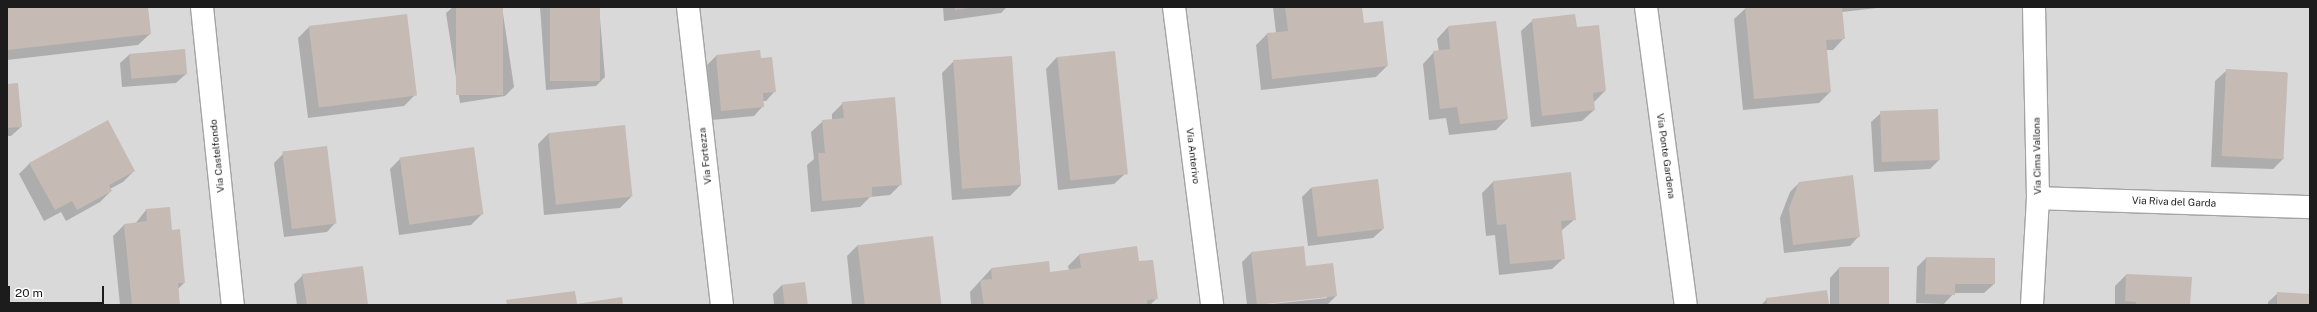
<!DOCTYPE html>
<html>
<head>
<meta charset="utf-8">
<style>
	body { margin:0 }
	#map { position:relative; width:2317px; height:312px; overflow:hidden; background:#eee8e1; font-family:"Public Sans",sans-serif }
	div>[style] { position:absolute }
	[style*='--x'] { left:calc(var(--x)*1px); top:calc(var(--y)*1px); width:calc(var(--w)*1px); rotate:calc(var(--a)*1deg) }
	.residential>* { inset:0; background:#dad9d9; transform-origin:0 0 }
	.shadow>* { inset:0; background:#0003 }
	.building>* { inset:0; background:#c5bab4; transform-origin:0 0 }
	.roads { filter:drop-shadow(1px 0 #a3a3a3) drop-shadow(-1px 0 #a3a3a3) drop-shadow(0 1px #a3a3a3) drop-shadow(0 -1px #a3a3a3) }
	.minor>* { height:22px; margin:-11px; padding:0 11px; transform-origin:11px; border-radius:11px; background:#fff }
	span { translate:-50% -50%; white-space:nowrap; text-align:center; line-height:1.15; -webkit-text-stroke:3.5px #fff; paint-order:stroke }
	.street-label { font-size:10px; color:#1c1c1c }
	.frame { position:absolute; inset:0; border:8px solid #1c1c1c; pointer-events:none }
	.scale { position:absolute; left:8px; top:286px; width:96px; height:18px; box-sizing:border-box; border:2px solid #1c1c1c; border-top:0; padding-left:5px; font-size:12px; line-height:14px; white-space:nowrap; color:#1c1c1c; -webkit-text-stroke:3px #fff; paint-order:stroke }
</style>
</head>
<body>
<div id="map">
	<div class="residential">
		<i style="left:7px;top:7px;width:2303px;height:298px"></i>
	</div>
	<div class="shadow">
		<i style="clip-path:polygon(7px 7px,147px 7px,150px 34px,138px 45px,7px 60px)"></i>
		<i style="clip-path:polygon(453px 7px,502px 7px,514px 87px,505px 96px,460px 103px,446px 13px)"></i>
		<i style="clip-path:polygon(540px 7px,599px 7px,605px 77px,596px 86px,546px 90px)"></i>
		<i style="clip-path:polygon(943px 7px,1007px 7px,1001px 13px,944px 21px)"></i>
		<i style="clip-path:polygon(1273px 7px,1361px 7px,1363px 24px,1387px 66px,1376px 77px,1261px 90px,1256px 45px,1267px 34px,1276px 33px)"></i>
		<i style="clip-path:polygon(1756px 7px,1886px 7px,1842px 12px,1844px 38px,1833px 50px,1826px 50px,1830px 92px,1819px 103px,1743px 110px,1734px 19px,1746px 8px)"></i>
		<i style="clip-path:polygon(1533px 20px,1576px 28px,1605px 91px,1594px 102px,1594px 110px,1582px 121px,1531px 127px,1521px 31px)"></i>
		<i style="clip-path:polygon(309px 27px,416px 94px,404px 106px,308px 118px,298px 38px)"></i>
		<i style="clip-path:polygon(1448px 27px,1507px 119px,1496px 130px,1449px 135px,1446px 118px,1429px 120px,1423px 64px,1434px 52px,1439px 52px,1437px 39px)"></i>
		<i style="clip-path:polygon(130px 54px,186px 74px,176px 83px,122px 87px,120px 63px)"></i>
		<i style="clip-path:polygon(716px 56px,760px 59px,775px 91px,766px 101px,762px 101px,763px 106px,754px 116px,712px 120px,707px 65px)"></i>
		<i style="clip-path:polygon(1011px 57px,1021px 185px,1010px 196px,952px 200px,942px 73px,953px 62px)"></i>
		<i style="clip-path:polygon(1057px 57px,1126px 173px,1114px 184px,1058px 190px,1046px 69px)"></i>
		<i style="clip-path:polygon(2227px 70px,2284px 158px,2273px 169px,2211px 167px,2215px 81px)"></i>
		<i style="clip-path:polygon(7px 85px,21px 127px,11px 136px,7px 136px)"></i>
		<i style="clip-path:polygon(843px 103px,901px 184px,890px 195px,870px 197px,860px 207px,811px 212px,807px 165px,814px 159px,811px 132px,823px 121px,832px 120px,832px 114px)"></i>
		<i style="clip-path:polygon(1881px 113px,1939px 160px,1930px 169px,1874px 172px,1871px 122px)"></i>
		<i style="clip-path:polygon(549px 133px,631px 197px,620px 208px,544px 215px,538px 144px)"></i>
		<i style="clip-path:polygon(283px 154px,336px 222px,327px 232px,284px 237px,274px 163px)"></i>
		<i style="clip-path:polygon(401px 158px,482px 214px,471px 225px,399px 235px,390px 169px)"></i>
		<i style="clip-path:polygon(30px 163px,134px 171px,123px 182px,110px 189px,111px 191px,100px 202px,66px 221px,61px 212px,44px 221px,19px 174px)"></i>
		<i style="clip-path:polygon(1493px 182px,1575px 219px,1561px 231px,1564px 258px,1552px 269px,1499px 275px,1495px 235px,1486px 236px,1482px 193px)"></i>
		<i style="clip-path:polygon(1799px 183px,1859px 236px,1850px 246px,1784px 253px,1780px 218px,1790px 192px)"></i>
		<i style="clip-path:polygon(1311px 188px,1383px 229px,1373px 238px,1308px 246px,1302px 197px)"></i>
		<i style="clip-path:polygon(146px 210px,171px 231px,184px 283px,178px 289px,179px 305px,120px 305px,113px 236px,124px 225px,135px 224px)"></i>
		<i style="clip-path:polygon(858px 245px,940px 305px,852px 305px,847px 256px)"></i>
		<i style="clip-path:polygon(1251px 253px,1305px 267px,1333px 264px,1336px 296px,1327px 305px,1263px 305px,1327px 298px,1327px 296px,1247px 305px,1242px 262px)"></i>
		<i style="clip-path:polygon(1079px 255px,1138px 263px,1157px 298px,1150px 305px,971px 305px,970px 292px,991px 269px,1049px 273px,1069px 270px,1068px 266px)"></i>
		<i style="clip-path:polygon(1926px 258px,1994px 284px,1984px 293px,1954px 293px,1944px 304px,1916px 303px,1917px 267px)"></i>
		<i style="clip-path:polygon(1839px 268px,1889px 305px,1830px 305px,1830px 278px)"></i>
		<i style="clip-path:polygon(303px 275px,367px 305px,297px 305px,294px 284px)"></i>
		<i style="clip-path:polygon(2126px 275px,2189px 305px,2115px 305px,2115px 286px)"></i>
		<i style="clip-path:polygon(782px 285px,807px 305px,774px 305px,773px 294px)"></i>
		<i style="clip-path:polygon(2278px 293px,2310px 295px,2310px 305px,2268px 305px,2268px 302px)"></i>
		<i style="clip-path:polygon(1767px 299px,1828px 305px,1761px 305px)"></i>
	</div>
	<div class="building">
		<i style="clip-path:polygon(7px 7px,148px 7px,151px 34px,7px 50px)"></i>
		<i style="left:456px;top:7px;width:47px;height:88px"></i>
		<i style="left:550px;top:7px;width:50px;height:74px"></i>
		<i style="clip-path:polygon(955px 7px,970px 7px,970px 8px,955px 10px)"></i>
		<i style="clip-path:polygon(1285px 7px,1362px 7px,1364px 23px,1383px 21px,1388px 66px,1272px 79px,1267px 33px,1288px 31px)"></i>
		<i style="clip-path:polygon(1745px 7px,1842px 7px,1845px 39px,1826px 40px,1831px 92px,1754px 99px)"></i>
		<i style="left:407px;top:14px;width:82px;height:99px;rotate:83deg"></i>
		<i style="clip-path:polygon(1575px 14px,1577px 27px,1599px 25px,1606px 91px,1593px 93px,1595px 110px,1542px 116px,1532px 19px)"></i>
		<i style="clip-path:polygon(1496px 21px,1508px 119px,1460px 124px,1457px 107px,1440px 109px,1433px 51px,1450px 49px,1448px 26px)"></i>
		<i style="left:185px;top:49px;width:25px;height:56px;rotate:85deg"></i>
		<i style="clip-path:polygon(760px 50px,761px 58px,772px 57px,776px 92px,763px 93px,764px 107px,721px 111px,716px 55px)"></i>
		<i style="left:1115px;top:51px;width:124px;height:58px;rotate:84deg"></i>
		<i style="left:1012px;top:56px;width:129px;height:59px;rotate:86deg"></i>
		<i style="left:2226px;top:69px;width:62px;height:87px;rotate:3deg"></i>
		<i style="clip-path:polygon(18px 83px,22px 127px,7px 128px,7px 84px)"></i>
		<i style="clip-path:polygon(895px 97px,902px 185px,872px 187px,872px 197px,822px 201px,818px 153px,825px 153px,822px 120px,844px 118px,842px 102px)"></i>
		<i style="left:1938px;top:109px;width:51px;height:58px;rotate:88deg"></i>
		<i style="clip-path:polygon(108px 120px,135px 171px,109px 185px,112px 191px,77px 210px,72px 201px,55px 210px,29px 163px)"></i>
		<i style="left:625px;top:125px;width:72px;height:77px;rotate:84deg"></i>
		<i style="left:327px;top:146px;width:78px;height:45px;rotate:83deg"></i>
		<i style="left:474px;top:147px;width:68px;height:75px;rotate:82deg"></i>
		<i style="clip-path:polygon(1571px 172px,1576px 220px,1561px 221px,1565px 259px,1510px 264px,1506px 224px,1497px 225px,1493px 181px)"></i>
		<i style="clip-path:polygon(1853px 175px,1860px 237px,1793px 245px,1789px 208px,1799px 182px)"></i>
		<i style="left:1378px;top:179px;width:50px;height:67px;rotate:83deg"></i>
		<i style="clip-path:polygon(170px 207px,172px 230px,180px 229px,185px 283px,178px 283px,180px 305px,132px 305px,124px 224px,147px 221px,146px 209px)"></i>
		<i style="left:933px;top:236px;width:69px;height:76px;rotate:83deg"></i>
		<i style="clip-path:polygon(1137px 246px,1139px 261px,1153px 260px,1158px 299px,1147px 300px,1147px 305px,984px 305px,980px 280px,992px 279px,991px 268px,1049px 261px,1050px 272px,1081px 268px,1079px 254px)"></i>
		<i style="clip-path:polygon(1304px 246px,1306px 266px,1333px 263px,1337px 296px,1257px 305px,1251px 252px)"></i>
		<i style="clip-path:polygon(1926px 257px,1995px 258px,1995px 284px,1955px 284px,1955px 295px,1925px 294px)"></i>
		<i style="clip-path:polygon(363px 266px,368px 305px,307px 305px,302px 274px)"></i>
		<i style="left:1839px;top:267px;width:50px;height:38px"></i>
		<i style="clip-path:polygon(2126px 274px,2192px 277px,2190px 305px,2136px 305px,2136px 302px,2125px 301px)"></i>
		<i style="left:805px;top:282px;width:23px;height:23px;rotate:83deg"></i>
		<i style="clip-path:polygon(1827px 290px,1829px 305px,1767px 305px,1766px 298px)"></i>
		<i style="clip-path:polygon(575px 291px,577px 304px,622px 297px,623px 305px,507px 305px,506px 300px)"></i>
		<i style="clip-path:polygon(2277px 292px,2310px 294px,2310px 305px,2277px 305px)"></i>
	</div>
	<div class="roads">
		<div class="minor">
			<i style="--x:202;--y:7;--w:300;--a:84.1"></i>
			<i style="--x:688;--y:7;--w:300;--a:83.5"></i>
			<i style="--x:1174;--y:7;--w:300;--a:82.7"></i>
			<i style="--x:1646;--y:7;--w:301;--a:82.4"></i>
			<i style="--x:2038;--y:198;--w:272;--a:1.9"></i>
			<i style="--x:2032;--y:305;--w:107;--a:-86.8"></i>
			<i style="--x:2038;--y:198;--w:191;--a:-91.2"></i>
		</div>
	</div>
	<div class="street-label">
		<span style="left:217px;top:156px;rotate:-96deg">Via Castelfondo</span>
		<span style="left:705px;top:156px;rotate:-96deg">Via Fortezza</span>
		<span style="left:1193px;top:156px;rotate:83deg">Via Anterivo</span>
		<span style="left:1666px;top:156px;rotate:82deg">Via Ponte Gardena</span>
		<span style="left:2037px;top:156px;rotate:-91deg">Via Cima Vallona</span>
		<span style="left:2174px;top:202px;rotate:2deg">Via Riva del Garda</span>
	</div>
	<div class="frame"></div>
	<div class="scale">20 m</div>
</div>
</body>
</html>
